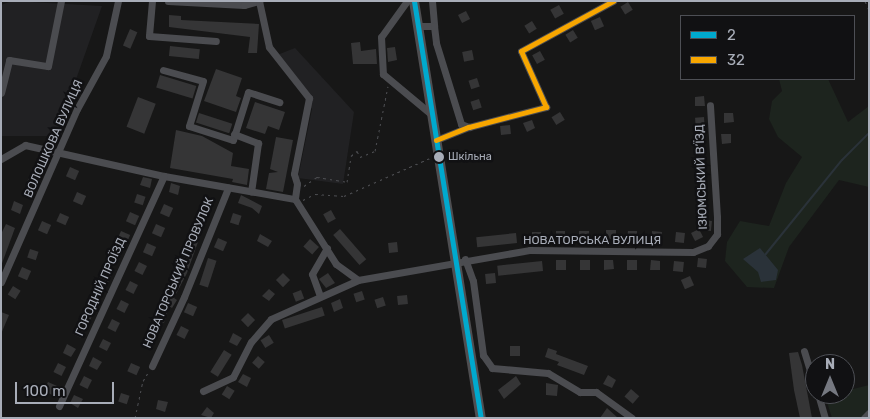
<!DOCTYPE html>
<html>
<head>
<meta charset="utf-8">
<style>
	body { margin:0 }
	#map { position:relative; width:870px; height:419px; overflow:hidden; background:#171717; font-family:Rubik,sans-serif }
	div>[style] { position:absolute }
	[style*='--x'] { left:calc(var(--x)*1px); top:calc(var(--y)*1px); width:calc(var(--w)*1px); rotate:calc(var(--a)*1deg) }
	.built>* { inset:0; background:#212123 }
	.green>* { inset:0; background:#1d241e }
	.water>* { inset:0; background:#2a3239 }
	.stream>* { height:2px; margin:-1px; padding:0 1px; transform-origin:1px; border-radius:1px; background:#2a3239 }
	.building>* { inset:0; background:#353536; transform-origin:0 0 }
	.path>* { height:1px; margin-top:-0.5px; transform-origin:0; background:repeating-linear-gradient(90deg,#4d4e52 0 2.5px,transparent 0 6.5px) }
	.minor>* { height:7px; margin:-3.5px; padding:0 3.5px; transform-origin:3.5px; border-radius:3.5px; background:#4b4c50 }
	.highway>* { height:10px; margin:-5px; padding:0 5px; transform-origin:5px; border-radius:5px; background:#4e4e51 }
	.bus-1>* { height:5px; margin:-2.5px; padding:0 2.5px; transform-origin:2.5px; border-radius:2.5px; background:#00a9ce }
	.bus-2>* { height:5px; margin:-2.5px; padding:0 2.5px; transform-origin:2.5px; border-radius:2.5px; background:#f7a600 }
	.dots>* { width:14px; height:14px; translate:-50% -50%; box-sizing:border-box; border:2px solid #111113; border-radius:50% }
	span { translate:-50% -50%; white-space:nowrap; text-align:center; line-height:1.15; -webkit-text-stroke:5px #111113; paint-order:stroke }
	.bus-label { font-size:11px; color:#a8adb8 }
	.left { translate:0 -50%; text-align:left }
	.street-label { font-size:12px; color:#a8adb8 }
	.frame { position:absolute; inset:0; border:2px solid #a8adb8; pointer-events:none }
	.legend { position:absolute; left:680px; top:15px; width:175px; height:65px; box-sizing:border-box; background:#111113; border:1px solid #4d4f55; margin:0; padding:6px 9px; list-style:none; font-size:15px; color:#a8adb8 }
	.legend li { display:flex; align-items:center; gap:10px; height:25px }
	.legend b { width:25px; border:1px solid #4d4f55 }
	.north { position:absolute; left:805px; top:354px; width:50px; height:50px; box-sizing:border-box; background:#111113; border:1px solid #4d4f55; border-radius:50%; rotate:0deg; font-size:14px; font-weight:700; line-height:20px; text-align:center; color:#a8adb8 }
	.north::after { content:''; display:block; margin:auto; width:18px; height:22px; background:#757880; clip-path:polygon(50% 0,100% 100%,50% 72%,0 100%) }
	.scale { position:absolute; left:15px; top:382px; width:99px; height:22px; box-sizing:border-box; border:2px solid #a8adb8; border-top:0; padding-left:6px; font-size:15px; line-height:18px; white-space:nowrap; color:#a8adb8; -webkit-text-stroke:4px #111113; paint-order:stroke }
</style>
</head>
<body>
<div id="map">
	<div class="built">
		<i style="clip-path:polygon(12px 1px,102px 6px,56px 136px,1px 136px,1px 5px)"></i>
		<i style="clip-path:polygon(295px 48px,354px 112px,343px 184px,298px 178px,312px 109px,277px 55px)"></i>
	</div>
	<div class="green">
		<i style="clip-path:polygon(779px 79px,828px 79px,848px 122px,869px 106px,869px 187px,839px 180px,789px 247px,774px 288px,747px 287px,725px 261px,727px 242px,740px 221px,769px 226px,786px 183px,802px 157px,778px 137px,769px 119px,772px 101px,782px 91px)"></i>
		<i style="clip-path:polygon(869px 385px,869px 418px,832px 418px,825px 396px,845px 394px,845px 391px)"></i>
	</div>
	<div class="water">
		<i style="clip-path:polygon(760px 248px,778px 270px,776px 280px,761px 282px,758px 272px,743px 259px)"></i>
	</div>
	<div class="stream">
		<i style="--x:765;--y:255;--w:122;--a:-51"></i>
		<i style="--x:842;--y:160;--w:38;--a:-45"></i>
	</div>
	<div class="building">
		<i style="left:628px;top:2px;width:9px;height:9px;rotate:58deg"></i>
		<i style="left:559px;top:5px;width:10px;height:10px;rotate:61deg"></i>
		<i style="left:466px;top:11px;width:9px;height:9px;rotate:63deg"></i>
		<i style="clip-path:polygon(169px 15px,181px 16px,181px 20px,259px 24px,257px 53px,248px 53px,250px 37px,169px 27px)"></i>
		<i style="left:600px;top:17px;width:10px;height:10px;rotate:66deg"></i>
		<i style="left:532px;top:21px;width:9px;height:9px;rotate:58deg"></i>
		<i style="left:130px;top:29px;width:8px;height:18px;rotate:23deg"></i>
		<i style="left:573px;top:30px;width:9px;height:9px;rotate:58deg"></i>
		<i style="clip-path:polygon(360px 42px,361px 51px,376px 49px,377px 64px,353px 64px,351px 43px)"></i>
		<i style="left:170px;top:46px;width:30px;height:10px;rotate:6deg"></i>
		<i style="clip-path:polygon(395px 47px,397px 60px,388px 62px,387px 48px)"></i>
		<i style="left:472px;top:50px;width:10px;height:10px;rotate:79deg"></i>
		<i style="left:540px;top:51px;width:10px;height:9px;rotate:61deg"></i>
		<i style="clip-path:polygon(216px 69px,242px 78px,236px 96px,241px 98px,236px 112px,204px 101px)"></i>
		<i style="left:160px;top:75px;width:38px;height:13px;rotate:17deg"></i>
		<i style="left:477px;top:78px;width:9px;height:9px;rotate:72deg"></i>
		<i style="clip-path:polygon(704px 96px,705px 106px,695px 106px,695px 97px)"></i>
		<i style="left:138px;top:97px;width:19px;height:32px;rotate:21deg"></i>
		<i style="left:479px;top:99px;width:9px;height:9px;rotate:72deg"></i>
		<i style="clip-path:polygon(255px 102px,285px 112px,279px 130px,268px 126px,265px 134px,246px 128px)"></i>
		<i style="left:560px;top:112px;width:9px;height:10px;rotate:58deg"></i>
		<i style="left:199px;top:113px;width:35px;height:10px;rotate:18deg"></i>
		<i style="clip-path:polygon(724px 113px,733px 113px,734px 122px,724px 123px)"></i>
		<i style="left:704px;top:117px;width:26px;height:9px;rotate:86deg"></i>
		<i style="clip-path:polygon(532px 120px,535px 128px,527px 132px,523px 123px)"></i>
		<i style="left:510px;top:125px;width:9px;height:10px;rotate:84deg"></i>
		<i style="clip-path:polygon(176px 130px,202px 136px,233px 153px,231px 166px,249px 169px,247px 185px,232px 182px,233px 179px,170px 168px)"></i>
		<i style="clip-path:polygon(721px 134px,731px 134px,731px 143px,722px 144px)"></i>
		<i style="clip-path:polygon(276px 137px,293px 140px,283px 192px,266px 189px,269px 173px,278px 172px,270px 169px)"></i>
		<i style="left:36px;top:164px;width:9px;height:19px;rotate:27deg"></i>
		<i style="left:70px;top:167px;width:10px;height:10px;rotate:24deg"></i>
		<i style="clip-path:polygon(143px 177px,152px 179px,150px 188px,140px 185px)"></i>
		<i style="clip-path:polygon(171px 183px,180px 186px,178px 195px,169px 192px)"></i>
		<i style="left:77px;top:192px;width:10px;height:10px;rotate:24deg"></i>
		<i style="left:137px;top:194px;width:9px;height:9px;rotate:18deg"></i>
		<i style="clip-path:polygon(241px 195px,262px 206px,259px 214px,252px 208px,238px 203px)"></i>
		<i style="clip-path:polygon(14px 201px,23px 205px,20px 214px,11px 210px)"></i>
		<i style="left:164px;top:204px;width:10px;height:10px;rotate:24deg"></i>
		<i style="left:331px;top:210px;width:10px;height:9px;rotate:61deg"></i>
		<i style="left:130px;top:212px;width:10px;height:10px;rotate:24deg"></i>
		<i style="left:60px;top:213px;width:10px;height:9px;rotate:24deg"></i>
		<i style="left:233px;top:213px;width:9px;height:10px;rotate:18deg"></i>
		<i style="left:702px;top:220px;width:10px;height:10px;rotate:6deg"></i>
		<i style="left:42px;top:221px;width:10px;height:10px;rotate:24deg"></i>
		<i style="clip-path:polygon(194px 222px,204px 225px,187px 273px,174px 298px,177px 300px,172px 308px,169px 306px,164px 323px,155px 321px,170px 292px,167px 291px,181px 263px)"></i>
		<i style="clip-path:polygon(6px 224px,15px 228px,1px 266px,1px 234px)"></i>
		<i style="left:156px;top:224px;width:10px;height:10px;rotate:24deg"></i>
		<i style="left:340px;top:229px;width:40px;height:9px;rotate:49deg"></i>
		<i style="left:699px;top:229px;width:9px;height:9px;rotate:63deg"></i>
		<i style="left:606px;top:230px;width:10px;height:9px"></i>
		<i style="left:121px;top:231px;width:10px;height:10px;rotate:24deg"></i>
		<i style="left:565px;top:231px;width:10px;height:9px;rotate:90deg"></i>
		<i style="left:579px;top:231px;width:10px;height:10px"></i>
		<i style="clip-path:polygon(628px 231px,637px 231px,637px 241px,627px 240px)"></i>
		<i style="clip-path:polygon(652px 231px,662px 232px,661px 241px,652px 241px)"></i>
		<i style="left:532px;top:232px;width:9px;height:10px"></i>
		<i style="left:676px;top:232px;width:9px;height:10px;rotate:6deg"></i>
		<i style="left:516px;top:233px;width:10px;height:40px;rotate:84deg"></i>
		<i style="clip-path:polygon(260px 234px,272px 241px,268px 247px,257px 241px)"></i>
		<i style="left:218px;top:238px;width:10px;height:10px;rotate:24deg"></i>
		<i style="left:310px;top:239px;width:12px;height:10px;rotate:42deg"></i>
		<i style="left:397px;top:242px;width:10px;height:9px;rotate:84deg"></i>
		<i style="left:147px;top:243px;width:10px;height:10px;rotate:24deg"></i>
		<i style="left:30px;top:249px;width:9px;height:9px;rotate:18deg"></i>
		<i style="left:112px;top:250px;width:10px;height:10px;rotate:24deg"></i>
		<i style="left:208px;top:258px;width:9px;height:28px;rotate:18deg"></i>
		<i style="left:698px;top:258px;width:9px;height:9px;rotate:6deg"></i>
		<i style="left:566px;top:260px;width:10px;height:10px;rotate:90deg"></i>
		<i style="left:580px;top:260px;width:10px;height:10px"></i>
		<i style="clip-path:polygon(604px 260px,613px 260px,614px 269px,604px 270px)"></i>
		<i style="left:627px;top:260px;width:10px;height:10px"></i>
		<i style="clip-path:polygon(651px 260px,660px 261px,660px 270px,650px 270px)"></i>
		<i style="left:542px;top:261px;width:10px;height:45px;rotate:84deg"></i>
		<i style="left:674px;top:261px;width:10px;height:10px;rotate:6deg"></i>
		<i style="left:139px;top:262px;width:9px;height:10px;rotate:27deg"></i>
		<i style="left:22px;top:267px;width:10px;height:10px;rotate:24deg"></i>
		<i style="left:103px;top:269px;width:10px;height:10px;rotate:24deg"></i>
		<i style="left:283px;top:273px;width:10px;height:10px;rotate:45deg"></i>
		<i style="clip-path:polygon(328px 273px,335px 283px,326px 288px,319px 279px)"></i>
		<i style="left:495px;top:273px;width:10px;height:10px;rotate:84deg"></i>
		<i style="left:690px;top:276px;width:10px;height:10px;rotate:66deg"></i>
		<i style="left:130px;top:281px;width:9px;height:10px;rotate:27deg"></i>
		<i style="left:13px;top:286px;width:9px;height:10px;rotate:32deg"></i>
		<i style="left:94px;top:288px;width:10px;height:10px;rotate:24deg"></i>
		<i style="clip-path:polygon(269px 289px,275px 294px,269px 301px,262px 296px)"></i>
		<i style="left:301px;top:290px;width:9px;height:9px;rotate:69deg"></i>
		<i style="left:362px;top:291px;width:9px;height:9px;rotate:72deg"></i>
		<i style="left:407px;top:295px;width:9px;height:10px;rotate:84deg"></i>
		<i style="left:383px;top:297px;width:9px;height:9px;rotate:72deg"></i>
		<i style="clip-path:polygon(340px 299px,343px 308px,334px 312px,331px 303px)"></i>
		<i style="left:121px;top:300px;width:9px;height:10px;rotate:27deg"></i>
		<i style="left:188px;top:303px;width:10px;height:10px;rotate:24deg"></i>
		<i style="left:85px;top:307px;width:10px;height:10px;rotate:24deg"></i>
		<i style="left:322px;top:307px;width:9px;height:42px;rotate:72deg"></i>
		<i style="clip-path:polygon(1px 312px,9px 315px,1px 334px)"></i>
		<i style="left:248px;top:313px;width:10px;height:10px;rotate:45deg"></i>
		<i style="left:112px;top:319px;width:9px;height:10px;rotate:27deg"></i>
		<i style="left:77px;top:326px;width:9px;height:9px;rotate:27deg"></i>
		<i style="left:181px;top:326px;width:9px;height:10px;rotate:27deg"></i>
		<i style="clip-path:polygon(233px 333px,242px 338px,237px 346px,229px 342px)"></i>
		<i style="left:269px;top:335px;width:9px;height:10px;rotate:58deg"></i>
		<i style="left:145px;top:336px;width:9px;height:9px;rotate:13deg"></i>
		<i style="left:103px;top:339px;width:9px;height:9px;rotate:27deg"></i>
		<i style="clip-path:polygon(67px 344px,76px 349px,71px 357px,63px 353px)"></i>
		<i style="left:510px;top:346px;width:10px;height:10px"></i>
		<i style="clip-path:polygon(548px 348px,557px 351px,556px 354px,588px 366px,584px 375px,557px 365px,559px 362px,545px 357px)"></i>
		<i style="left:224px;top:350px;width:9px;height:26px;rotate:32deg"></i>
		<i style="clip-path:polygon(798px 352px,802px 365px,812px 418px,800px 418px,794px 390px,789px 353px)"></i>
		<i style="left:258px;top:356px;width:9px;height:9px;rotate:41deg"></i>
		<i style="clip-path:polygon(93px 357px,102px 362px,97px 370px,89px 366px)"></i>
		<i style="left:58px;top:363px;width:9px;height:10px;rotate:27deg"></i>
		<i style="left:131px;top:363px;width:10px;height:9px;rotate:24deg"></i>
		<i style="clip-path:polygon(243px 374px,251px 378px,247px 387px,238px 382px)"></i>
		<i style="clip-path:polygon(608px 375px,616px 380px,612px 388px,603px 384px)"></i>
		<i style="left:84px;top:376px;width:9px;height:10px;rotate:27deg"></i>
		<i style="clip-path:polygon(516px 376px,521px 384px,504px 399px,498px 390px)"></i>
		<i style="clip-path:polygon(48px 382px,57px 386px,52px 395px,44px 390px)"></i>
		<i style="clip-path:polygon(546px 383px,558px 385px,557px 396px,546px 395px)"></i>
		<i style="left:227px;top:386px;width:9px;height:10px;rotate:32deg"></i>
		<i style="left:631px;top:389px;width:11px;height:10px;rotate:41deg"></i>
		<i style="left:121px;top:393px;width:9px;height:9px;rotate:18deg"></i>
		<i style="clip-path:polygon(74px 395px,83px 399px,78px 408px,70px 403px)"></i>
		<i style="clip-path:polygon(158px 400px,168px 402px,165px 412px,156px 409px)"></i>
		<i style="clip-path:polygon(207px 407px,214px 413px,211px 418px,201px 415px)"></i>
		<i style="clip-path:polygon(607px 408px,618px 418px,600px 418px)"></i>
	</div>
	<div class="path">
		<i style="--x:865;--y:1;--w:10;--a:66"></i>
		<i style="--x:304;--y:186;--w:16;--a:-35"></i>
		<i style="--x:317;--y:177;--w:30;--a:9"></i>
		<i style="--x:347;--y:182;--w:26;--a:-81"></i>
		<i style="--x:351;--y:156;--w:8;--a:-40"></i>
		<i style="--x:357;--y:151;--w:7;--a:63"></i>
		<i style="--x:360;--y:157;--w:16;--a:-22"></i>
		<i style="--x:375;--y:151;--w:66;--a:-78.7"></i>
		<i style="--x:303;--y:200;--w:13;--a:-27"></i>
		<i style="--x:315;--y:194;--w:29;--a:4"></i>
		<i style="--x:344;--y:196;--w:94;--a:-23.8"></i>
		<i style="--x:135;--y:418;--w:38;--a:-78"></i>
		<i style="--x:143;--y:381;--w:12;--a:-59"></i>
	</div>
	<div class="minor">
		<i style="--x:152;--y:1;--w:35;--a:95"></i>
		<i style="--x:149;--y:36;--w:67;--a:4.3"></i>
		<i style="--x:168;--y:1;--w:76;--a:3"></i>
		<i style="--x:244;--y:5;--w:16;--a:-15"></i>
		<i style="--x:259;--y:1;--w:47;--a:77.7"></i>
		<i style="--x:269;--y:47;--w:65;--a:51.9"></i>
		<i style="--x:309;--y:98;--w:77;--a:101.2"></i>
		<i style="--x:294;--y:174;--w:10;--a:73"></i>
		<i style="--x:297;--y:184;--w:15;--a:98"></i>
		<i style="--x:407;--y:1;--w:44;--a:125.8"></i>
		<i style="--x:381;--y:37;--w:37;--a:87"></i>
		<i style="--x:383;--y:74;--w:64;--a:39.9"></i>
		<i style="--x:432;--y:1;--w:25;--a:85"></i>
		<i style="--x:418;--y:26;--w:16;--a:0"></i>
		<i style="--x:434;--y:26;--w:17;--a:83"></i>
		<i style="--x:436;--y:43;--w:85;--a:72.8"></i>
		<i style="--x:461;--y:124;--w:9;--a:21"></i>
		<i style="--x:163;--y:70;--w:41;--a:15.4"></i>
		<i style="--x:203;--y:81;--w:47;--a:107.3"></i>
		<i style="--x:189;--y:126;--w:46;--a:17.7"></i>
		<i style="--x:233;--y:140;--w:50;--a:-72.6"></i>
		<i style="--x:248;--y:92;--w:33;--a:18"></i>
		<i style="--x:1;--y:93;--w:34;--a:-76"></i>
		<i style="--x:9;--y:60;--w:39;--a:9"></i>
		<i style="--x:48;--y:66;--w:66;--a:-78.7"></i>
		<i style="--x:234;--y:134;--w:26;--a:21"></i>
		<i style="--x:258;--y:143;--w:49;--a:98.1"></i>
		<i style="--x:436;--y:140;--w:35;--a:-22"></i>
		<i style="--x:469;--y:127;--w:80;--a:-14.6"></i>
		<i style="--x:546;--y:107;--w:61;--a:-114.1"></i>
		<i style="--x:521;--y:51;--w:105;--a:-28.5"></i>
		<i style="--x:1;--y:159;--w:28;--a:-30"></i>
		<i style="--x:25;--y:145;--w:142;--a:12.6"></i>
		<i style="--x:164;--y:176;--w:133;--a:10"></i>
		<i style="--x:295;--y:199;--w:77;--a:57.8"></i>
		<i style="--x:336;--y:264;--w:27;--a:36"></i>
		<i style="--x:358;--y:280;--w:175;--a:-9.9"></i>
		<i style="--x:530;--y:250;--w:163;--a:0.7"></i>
		<i style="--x:693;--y:252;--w:16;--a:-22"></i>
		<i style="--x:708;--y:246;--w:15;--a:-53"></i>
		<i style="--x:717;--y:234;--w:17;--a:-90"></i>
		<i style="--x:717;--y:217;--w:112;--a:-93.6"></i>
		<i style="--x:465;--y:259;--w:23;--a:70"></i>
		<i style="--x:473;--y:281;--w:75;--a:82.3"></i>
		<i style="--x:483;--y:355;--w:16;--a:55"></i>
		<i style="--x:492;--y:368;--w:56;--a:5.1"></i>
		<i style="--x:548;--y:373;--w:37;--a:31"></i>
		<i style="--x:580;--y:392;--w:16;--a:0"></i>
		<i style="--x:596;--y:392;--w:44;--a:35.8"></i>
		<i style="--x:1;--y:282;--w:189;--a:-66.3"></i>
		<i style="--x:77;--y:109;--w:60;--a:-61.3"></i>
		<i style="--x:106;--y:56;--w:56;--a:-77.7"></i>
		<i style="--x:320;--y:296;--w:23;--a:-110"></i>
		<i style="--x:312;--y:274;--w:30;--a:-60"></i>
		<i style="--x:804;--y:351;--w:37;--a:73"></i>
		<i style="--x:152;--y:366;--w:76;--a:-65.1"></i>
		<i style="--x:184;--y:297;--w:118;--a:-68"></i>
		<i style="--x:203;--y:391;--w:33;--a:-25"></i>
		<i style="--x:233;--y:377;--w:39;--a:-63"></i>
		<i style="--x:251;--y:342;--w:30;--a:-49"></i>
		<i style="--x:271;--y:319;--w:95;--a:-24.1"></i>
		<i style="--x:818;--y:394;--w:25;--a:74"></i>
		<i style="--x:59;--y:406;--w:253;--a:-65.5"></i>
		<i style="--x:864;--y:418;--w:7;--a:-45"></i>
	</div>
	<div class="highway">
		<i style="--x:414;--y:1;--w:422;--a:80.9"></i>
	</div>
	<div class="bus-1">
		<i style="--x:414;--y:1;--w:422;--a:80.9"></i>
	</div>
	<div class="bus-2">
		<i style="--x:436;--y:140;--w:35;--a:-22"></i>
		<i style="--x:469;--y:127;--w:80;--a:-14.6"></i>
		<i style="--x:546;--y:107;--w:61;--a:-114.1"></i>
		<i style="--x:521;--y:51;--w:105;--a:-28.5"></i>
	</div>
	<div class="dots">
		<i style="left:439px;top:157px;background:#a8adb8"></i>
	</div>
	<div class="bus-label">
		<span class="left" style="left:448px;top:157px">Шкільна</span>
	</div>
	<div class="street-label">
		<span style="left:54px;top:139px;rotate:-66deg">ВОЛОШКОВА ВУЛИЦЯ</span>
		<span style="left:702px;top:177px;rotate:-92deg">ІЗЮМСЬКИЙ В’ЇЗД</span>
		<span style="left:592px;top:241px">НОВАТОРСЬКА ВУЛИЦЯ</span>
		<span style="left:179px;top:273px;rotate:-67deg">НОВАТОРСЬКИЙ ПРОВУЛОК</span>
		<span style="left:101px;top:287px;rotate:-66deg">ГОРОДНІЙ ПРОЇЗД</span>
	</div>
	<div class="frame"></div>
	<ul class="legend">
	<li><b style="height:6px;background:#00a9ce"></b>2</li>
	<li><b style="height:6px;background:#f7a600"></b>32</li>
	</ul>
	<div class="north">N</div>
	<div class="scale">100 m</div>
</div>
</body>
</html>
